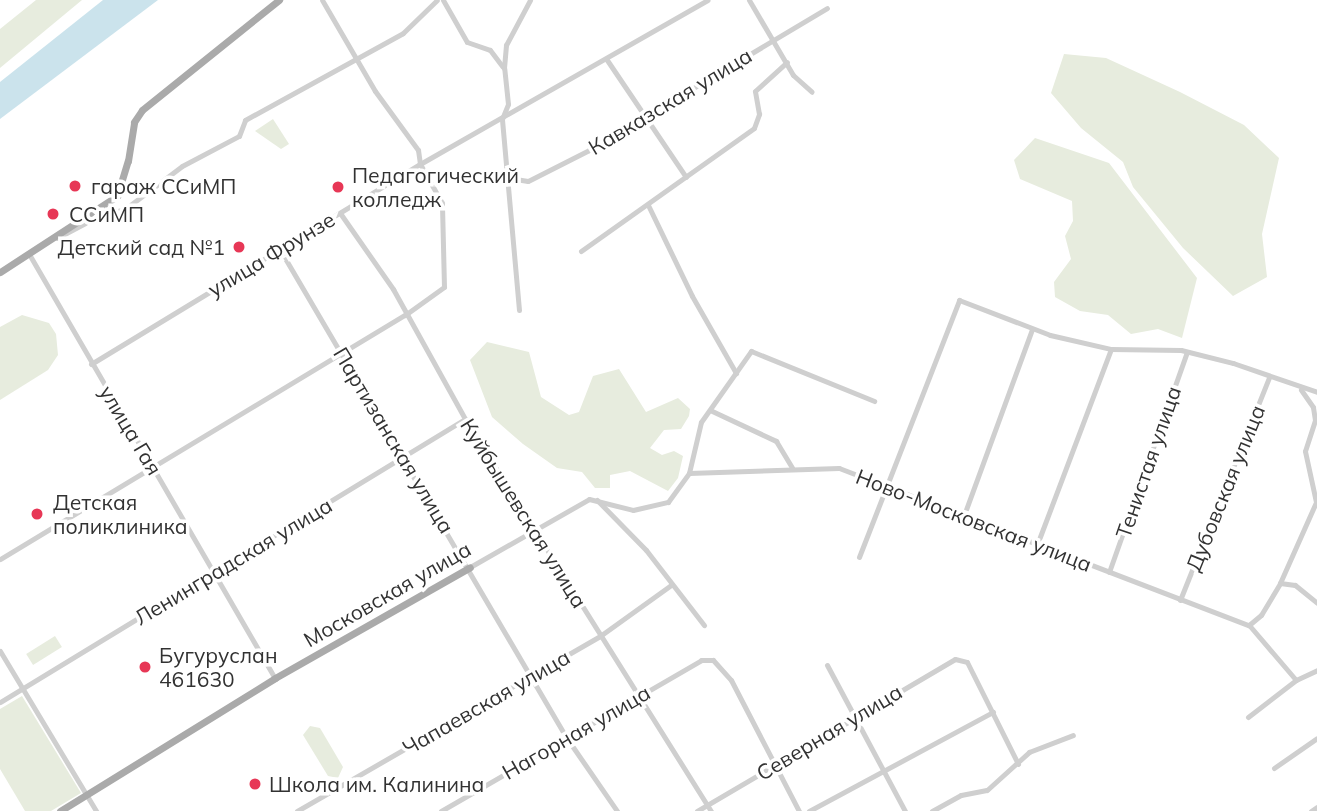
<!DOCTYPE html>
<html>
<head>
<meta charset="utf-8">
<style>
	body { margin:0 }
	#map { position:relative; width:1317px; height:811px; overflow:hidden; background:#fff; font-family:Mulish,sans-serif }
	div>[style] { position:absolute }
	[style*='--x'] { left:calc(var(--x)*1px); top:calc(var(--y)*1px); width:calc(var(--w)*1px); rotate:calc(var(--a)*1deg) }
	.green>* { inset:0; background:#e7ecde; transform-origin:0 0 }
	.water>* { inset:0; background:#cbe3ec }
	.minor>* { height:5px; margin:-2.5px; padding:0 2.5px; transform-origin:2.5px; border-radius:2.5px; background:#cfcfcf }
	.major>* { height:7px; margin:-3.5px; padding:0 3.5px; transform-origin:3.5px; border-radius:3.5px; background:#aaa }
	.dots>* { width:19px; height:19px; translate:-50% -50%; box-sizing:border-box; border:4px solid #fff; border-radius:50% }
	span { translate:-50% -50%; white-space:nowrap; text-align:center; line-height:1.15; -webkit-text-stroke:7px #fff; paint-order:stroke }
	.street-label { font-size:21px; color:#323232 }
	.poi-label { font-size:21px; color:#323232 }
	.left { translate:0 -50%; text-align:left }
	.right { translate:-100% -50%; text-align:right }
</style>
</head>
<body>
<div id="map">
	<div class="green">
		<i style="clip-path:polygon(36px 0,82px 0,0 68px,0 29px)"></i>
		<i style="clip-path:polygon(1064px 54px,1106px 58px,1180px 92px,1244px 125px,1279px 158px,1262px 234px,1267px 277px,1233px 296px,1183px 248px,1133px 187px,1123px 162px,1081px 128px,1051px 93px)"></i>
		<i style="clip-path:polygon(273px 119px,289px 144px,281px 149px,255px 131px)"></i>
		<i style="clip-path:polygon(1035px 138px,1109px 163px,1197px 278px,1182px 338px,1158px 329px,1131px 334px,1108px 315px,1080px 311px,1055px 297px,1054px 282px,1071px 259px,1065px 236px,1073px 221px,1072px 201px,1020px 179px,1014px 160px)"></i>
		<i style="clip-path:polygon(22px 315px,49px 323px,56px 334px,58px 355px,48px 370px,0 400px,0 327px)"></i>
		<i style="clip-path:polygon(487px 342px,529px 352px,541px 397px,569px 415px,579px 412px,593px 376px,619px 369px,646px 412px,678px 398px,690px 409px,689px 416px,681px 429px,664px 430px,650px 448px,662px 455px,674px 451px,683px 456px,678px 478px,668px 491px,630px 471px,610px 475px,610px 488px,595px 488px,582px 472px,557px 468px,523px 444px,492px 417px,470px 360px)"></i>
		<i style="left:55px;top:636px;width:13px;height:34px;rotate:58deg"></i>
		<i style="clip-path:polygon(22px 696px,81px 793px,51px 811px,25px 811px,0 769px,0 709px)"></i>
		<i style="clip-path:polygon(310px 726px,320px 728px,343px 767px,338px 778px,328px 776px,303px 735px)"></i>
	</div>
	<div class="water">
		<i style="clip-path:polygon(103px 0,158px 0,0 119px,0 82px)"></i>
	</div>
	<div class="minor">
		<i style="--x:443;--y:0;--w:48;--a:60.3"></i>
		<i style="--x:467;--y:42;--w:24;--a:19"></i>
		<i style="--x:490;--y:50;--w:21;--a:53"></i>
		<i style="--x:749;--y:0;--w:87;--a:59.6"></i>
		<i style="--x:793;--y:75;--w:25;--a:42"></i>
		<i style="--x:607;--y:60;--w:141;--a:56"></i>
		<i style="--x:509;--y:178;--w:19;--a:9"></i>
		<i style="--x:528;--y:181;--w:68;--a:-26.9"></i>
		<i style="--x:589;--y:150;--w:277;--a:-30.8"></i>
		<i style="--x:648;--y:205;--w:101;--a:64.2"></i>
		<i style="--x:692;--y:296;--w:89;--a:60.3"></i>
		<i style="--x:340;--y:213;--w:93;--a:55.1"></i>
		<i style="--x:393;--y:289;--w:149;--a:61"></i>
		<i style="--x:465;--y:419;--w:463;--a:57.9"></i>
		<i style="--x:79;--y:222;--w:48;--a:-15.8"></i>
		<i style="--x:125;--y:209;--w:71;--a:-37"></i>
		<i style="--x:182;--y:166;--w:64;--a:-27.8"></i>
		<i style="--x:239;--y:136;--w:17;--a:-69"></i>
		<i style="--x:245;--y:120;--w:180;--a:-28.8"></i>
		<i style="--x:403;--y:33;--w:47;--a:-44.1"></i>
		<i style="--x:57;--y:238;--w:32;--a:-28"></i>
		<i style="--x:279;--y:248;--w:567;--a:59.59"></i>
		<i style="--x:566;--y:737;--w:90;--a:55.4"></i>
		<i style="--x:581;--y:251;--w:212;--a:-35.4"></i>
		<i style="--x:754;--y:128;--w:15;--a:-70"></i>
		<i style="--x:759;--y:114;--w:23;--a:-100"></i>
		<i style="--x:755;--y:91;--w:43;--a:-42.2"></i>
		<i style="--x:29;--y:254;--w:490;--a:59.9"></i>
		<i style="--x:519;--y:310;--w:192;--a:-95.1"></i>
		<i style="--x:502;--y:119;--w:16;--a:-68"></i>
		<i style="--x:508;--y:104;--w:36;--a:-96"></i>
		<i style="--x:504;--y:68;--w:23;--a:-85"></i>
		<i style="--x:506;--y:45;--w:51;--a:-61.9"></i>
		<i style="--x:91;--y:364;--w:385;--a:-31.3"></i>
		<i style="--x:420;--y:164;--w:331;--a:-29.7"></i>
		<i style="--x:712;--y:411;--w:71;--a:25.1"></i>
		<i style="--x:776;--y:441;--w:31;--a:59"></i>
		<i style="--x:689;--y:473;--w:150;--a:-1.9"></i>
		<i style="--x:839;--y:468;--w:439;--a:21"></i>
		<i style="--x:597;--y:500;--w:70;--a:45.6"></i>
		<i style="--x:646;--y:550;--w:95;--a:52.3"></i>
		<i style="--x:964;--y:515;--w:198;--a:-69.9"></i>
		<i style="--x:1038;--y:542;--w:206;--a:-69.3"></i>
		<i style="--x:859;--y:557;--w:276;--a:-68.7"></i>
		<i style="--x:959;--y:300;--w:97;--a:21"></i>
		<i style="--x:1050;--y:335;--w:63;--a:12.9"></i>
		<i style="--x:1111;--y:349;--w:70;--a:0.8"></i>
		<i style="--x:1181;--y:350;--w:54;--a:14"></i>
		<i style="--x:1233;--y:363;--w:89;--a:19"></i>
		<i style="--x:0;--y:559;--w:473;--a:-31.1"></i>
		<i style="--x:405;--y:315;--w:48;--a:-35.7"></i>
		<i style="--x:444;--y:287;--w:84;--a:-91.4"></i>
		<i style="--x:442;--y:203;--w:45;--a:-119.4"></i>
		<i style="--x:420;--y:164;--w:14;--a:-98"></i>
		<i style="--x:418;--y:150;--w:73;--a:-126.1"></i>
		<i style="--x:375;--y:91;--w:105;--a:-120.2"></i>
		<i style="--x:470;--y:567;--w:137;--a:-29.7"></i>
		<i style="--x:589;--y:499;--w:45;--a:14"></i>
		<i style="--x:633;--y:510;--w:36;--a:-13"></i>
		<i style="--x:668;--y:502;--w:36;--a:-54"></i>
		<i style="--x:689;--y:473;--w:52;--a:-76.8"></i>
		<i style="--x:701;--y:422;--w:87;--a:-54.8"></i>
		<i style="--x:751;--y:351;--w:133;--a:22.1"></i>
		<i style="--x:1109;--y:572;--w:233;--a:-70.5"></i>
		<i style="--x:1280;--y:583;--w:15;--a:8"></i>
		<i style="--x:1295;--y:585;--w:28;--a:39"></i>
		<i style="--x:1180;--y:600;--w:240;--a:-68.2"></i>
		<i style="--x:1249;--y:625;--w:16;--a:-40"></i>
		<i style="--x:1261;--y:615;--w:37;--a:-59"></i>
		<i style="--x:1280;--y:583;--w:89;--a:-66"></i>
		<i style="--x:1316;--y:502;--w:52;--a:-102.2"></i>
		<i style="--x:1305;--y:451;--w:33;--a:-72"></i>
		<i style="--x:1315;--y:420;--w:13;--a:-99"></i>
		<i style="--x:1313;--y:407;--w:21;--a:-125"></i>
		<i style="--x:1249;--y:625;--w:72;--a:49.5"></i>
		<i style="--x:0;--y:651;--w:187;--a:59"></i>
		<i style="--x:827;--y:665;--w:166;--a:61.9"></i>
		<i style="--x:0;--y:702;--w:544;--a:-31.32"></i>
		<i style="--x:1248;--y:717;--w:61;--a:-37.6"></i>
		<i style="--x:1296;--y:680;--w:23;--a:-25"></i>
		<i style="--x:1274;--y:768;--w:52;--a:-34.9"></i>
		<i style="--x:297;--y:811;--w:350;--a:-30"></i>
		<i style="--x:600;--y:636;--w:87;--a:-35.7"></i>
		<i style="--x:441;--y:811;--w:301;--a:-30.1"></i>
		<i style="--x:701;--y:660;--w:12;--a:0"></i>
		<i style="--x:713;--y:660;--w:27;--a:48"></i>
		<i style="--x:731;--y:680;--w:148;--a:62.6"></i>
		<i style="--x:697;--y:811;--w:299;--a:-30.5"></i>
		<i style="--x:955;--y:659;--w:12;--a:14"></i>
		<i style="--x:967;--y:662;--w:114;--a:63.4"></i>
		<i style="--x:809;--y:811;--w:209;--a:-28.3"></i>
		<i style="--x:932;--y:811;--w:33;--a:-29"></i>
		<i style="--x:961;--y:795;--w:26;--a:-11"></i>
		<i style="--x:987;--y:790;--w:57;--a:-42.1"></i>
		<i style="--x:1029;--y:752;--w:47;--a:-21.1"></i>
		<i style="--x:1311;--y:811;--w:7;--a:-34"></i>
	</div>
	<div class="major">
		<i style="--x:0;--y:272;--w:140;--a:-33"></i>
		<i style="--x:117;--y:196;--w:37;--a:-73"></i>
		<i style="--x:128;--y:161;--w:39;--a:-81"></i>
		<i style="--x:134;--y:122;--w:14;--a:-56"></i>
		<i style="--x:142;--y:110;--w:176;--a:-38.8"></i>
		<i style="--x:60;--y:811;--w:253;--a:-31.7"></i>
		<i style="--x:275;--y:678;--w:224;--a:-29.6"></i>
	</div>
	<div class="dots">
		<i style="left:75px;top:186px;background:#e73756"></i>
		<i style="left:338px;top:187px;background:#e73756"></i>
		<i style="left:53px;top:214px;background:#e73756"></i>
		<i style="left:239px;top:247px;background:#e73756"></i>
		<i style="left:37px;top:514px;background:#e73756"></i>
		<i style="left:145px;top:667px;background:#e73756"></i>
		<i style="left:255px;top:784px;background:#e73756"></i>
	</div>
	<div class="street-label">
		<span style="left:670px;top:101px;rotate:-31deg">Кавказская улица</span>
		<span style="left:271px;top:254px;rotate:-31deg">улица Фрунзе</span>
		<span style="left:131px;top:430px;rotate:59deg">улица Гая</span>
		<span style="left:394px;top:440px;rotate:59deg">Партизанская улица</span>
		<span style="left:1148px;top:462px;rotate:-71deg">Тенистая улица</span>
		<span style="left:1225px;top:488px;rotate:-68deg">Дубовская улица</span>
		<span style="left:524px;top:513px;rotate:58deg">Куйбышевская улица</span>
		<span style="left:974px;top:520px;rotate:21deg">Ново-Московская улица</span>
		<span style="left:233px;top:561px;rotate:-31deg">Ленинградская улица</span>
		<span style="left:387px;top:594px;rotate:-30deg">Московская улица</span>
		<span style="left:486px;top:702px;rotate:-30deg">Чапаевская улица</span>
		<span style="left:576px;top:732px;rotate:-30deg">Нагорная улица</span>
		<span style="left:829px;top:732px;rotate:-31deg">Северная улица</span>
	</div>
	<div class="poi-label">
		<span class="left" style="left:352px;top:187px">Педагогический<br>колледж</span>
		<span class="left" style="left:91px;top:186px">гараж ССиМП</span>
		<span class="left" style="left:69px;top:214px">ССиМП</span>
		<span class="right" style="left:225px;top:247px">Детский сад №1</span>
		<span class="left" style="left:53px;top:514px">Детская<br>поликлиника</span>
		<span class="left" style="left:159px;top:667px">Бугуруслан<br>461630</span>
		<span class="left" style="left:269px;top:784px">Школа им. Калинина</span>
	</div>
</div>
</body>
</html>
